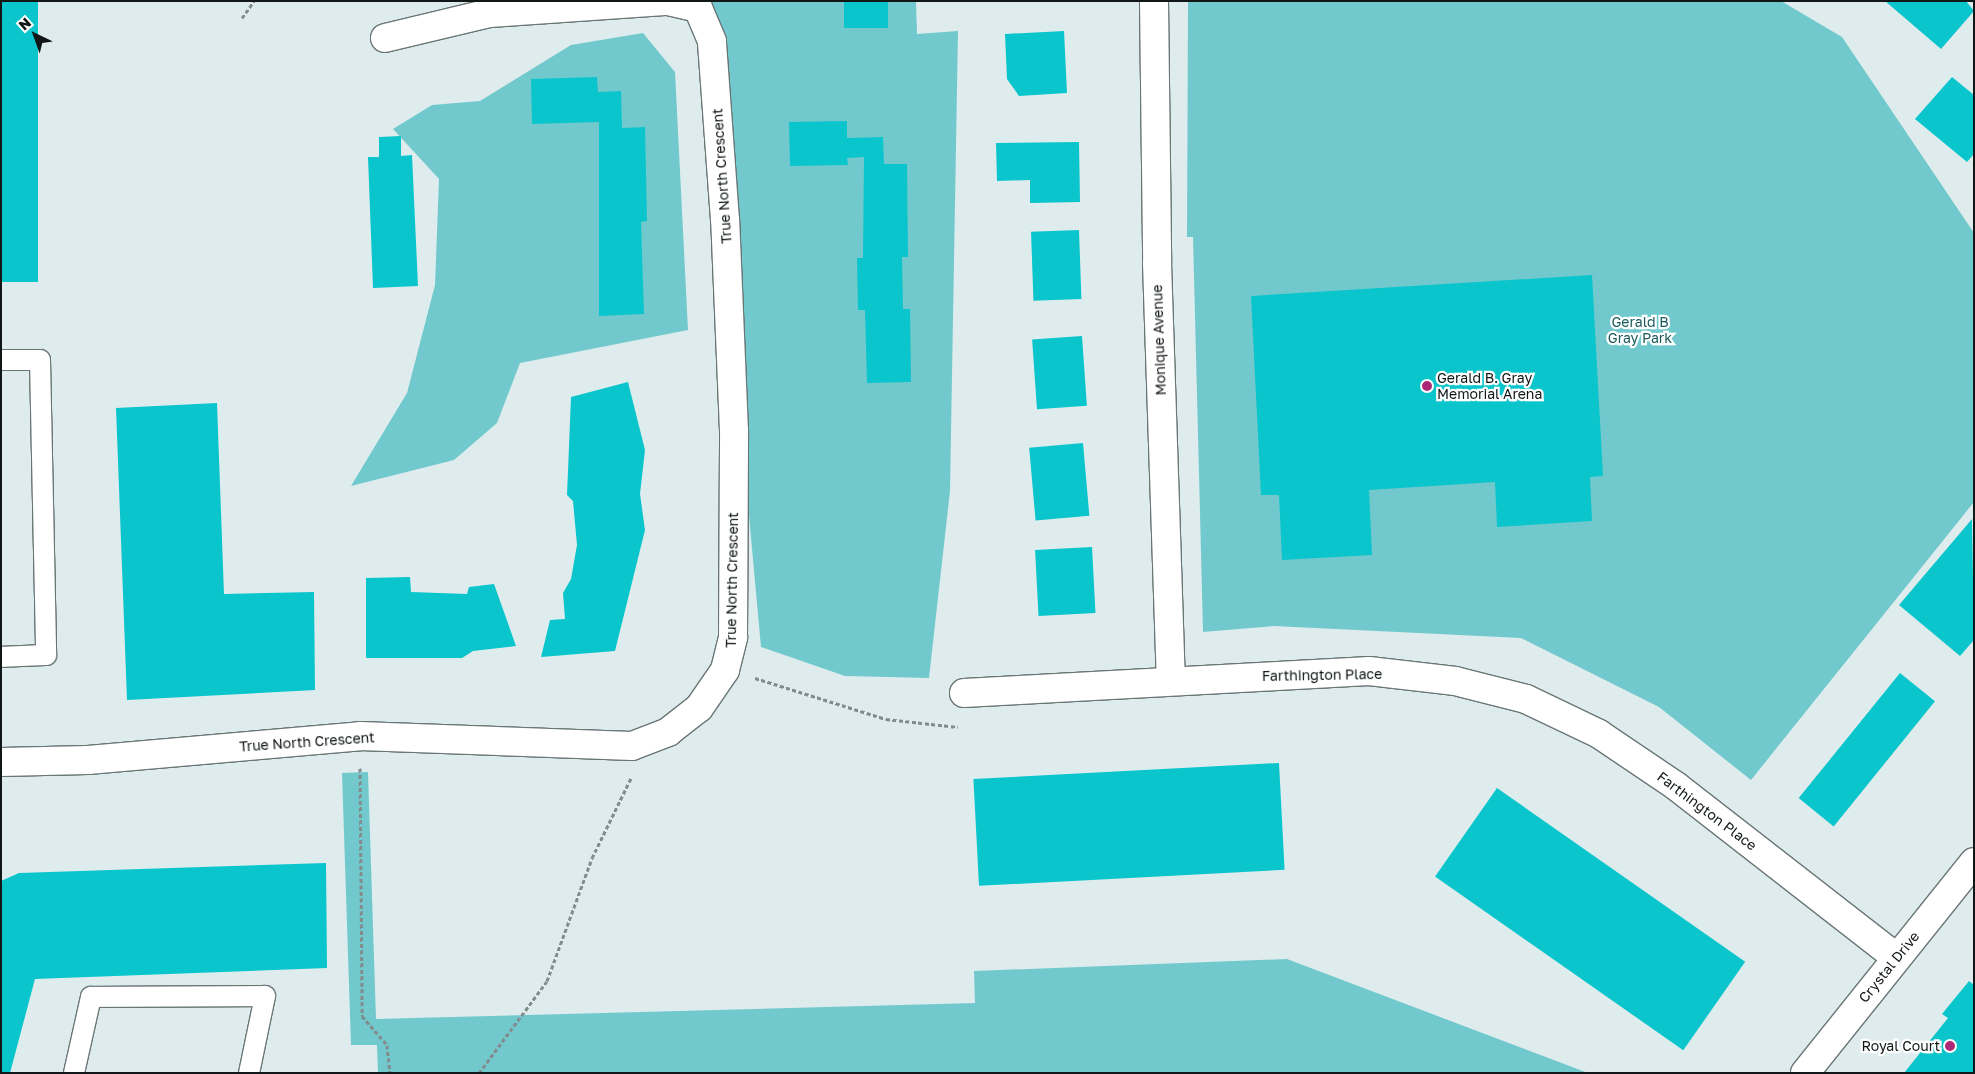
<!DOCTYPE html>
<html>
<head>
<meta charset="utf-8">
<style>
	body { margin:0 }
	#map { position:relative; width:1975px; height:1074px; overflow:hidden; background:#dfeced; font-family:"Golos Text",sans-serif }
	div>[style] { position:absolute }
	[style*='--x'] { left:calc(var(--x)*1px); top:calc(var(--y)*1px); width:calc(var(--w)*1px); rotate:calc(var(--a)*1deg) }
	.green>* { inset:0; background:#71c9cd }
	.building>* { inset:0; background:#0ac5cb; transform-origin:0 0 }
	.path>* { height:3px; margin-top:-1.5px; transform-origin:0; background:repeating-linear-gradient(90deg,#828c8c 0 4px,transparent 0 6.5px) }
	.roads { filter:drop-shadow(1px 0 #6a7676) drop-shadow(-1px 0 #6a7676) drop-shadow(0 1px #6a7676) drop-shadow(0 -1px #6a7676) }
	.service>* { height:20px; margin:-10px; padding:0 10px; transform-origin:10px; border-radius:10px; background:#fff }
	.minor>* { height:28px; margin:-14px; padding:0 14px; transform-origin:14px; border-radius:14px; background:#fff }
	.dots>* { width:14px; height:14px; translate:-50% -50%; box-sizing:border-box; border:2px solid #fff; border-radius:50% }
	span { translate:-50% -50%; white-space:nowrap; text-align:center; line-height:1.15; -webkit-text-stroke:4.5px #fff; paint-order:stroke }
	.street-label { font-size:14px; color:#111616 }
	.park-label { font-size:14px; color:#1a5a5c }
	.poi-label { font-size:14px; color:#111616 }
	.left { translate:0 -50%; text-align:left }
	.right { translate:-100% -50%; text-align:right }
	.frame { position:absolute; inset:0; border:2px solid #111616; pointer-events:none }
	.north { position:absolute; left:10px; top:10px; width:50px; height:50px; -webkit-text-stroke:4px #fff; paint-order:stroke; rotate:318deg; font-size:14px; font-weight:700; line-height:20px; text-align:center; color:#111616 }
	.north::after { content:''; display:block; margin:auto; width:18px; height:22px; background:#111616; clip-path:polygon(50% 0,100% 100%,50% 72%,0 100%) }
</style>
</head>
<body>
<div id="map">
	<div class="green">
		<i style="clip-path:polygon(702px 1px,916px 1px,917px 34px,958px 31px,950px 491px,929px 678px,845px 676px,761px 647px)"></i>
		<i style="clip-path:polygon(1188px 1px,1781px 1px,1842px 37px,1974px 233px,1974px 502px,1751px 780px,1659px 707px,1521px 638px,1274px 626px,1203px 632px,1193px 237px,1187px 237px)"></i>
		<i style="clip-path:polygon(643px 33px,675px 72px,688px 330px,520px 363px,497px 423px,454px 460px,351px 486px,407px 393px,435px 285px,439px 179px,393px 129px,432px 105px,480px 101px,571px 45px)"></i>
		<i style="clip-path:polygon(368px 772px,376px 1019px,975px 1003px,974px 971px,1287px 959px,1588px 1073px,378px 1073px,377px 1045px,351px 1045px,342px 773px)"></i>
	</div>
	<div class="building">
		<i style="left:1px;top:1px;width:37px;height:281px"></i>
		<i style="left:844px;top:1px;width:44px;height:27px"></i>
		<i style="clip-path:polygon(1885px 1px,1966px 1px,1974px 11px,1941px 49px)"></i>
		<i style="clip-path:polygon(1064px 31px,1067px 93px,1019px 96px,1007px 79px,1005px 34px)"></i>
		<i style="clip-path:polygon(597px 77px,598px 92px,621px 91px,622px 128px,645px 127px,647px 221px,641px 222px,644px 314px,599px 316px,599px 122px,532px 124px,531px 79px)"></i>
		<i style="clip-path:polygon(1952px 77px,1974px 95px,1974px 154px,1967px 162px,1915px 119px)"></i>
		<i style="clip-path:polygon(847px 121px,847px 138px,883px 137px,884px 164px,907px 164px,908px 257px,902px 257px,903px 309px,910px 309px,911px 382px,867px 383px,865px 310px,858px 310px,857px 258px,863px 258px,864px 157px,847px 158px,848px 165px,790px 166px,789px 122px)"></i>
		<i style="clip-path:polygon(401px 136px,401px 156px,412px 155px,418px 286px,373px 288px,368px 157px,379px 157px,379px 137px)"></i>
		<i style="clip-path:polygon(1079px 142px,1080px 202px,1030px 203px,1030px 180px,997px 181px,996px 143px)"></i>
		<i style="left:1079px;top:230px;width:69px;height:48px;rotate:88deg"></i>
		<i style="clip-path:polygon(1592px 275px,1603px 476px,1590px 477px,1592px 521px,1497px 527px,1495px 482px,1369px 490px,1372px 555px,1282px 560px,1279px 495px,1261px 495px,1251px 296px)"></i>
		<i style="left:1082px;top:336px;width:70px;height:50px;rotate:86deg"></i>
		<i style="clip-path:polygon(628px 382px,645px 450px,640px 494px,645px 530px,615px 651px,541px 657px,550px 620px,565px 619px,563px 593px,571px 579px,577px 545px,573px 501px,567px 495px,571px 397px)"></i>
		<i style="clip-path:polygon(217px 403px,224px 594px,314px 592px,315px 690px,127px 700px,116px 408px)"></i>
		<i style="left:1083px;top:443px;width:73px;height:54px;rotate:85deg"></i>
		<i style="clip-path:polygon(1972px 519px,1974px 640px,1960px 656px,1899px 605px)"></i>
		<i style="left:1092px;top:547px;width:66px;height:57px;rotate:87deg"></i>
		<i style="clip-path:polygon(410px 577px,411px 592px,467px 594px,469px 587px,494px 584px,516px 646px,473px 651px,462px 658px,366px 658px,366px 578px)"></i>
		<i style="left:1900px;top:673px;width:45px;height:161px;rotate:39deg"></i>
		<i style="left:1279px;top:763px;width:107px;height:306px;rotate:87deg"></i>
		<i style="left:1497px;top:788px;width:303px;height:108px;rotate:35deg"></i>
		<i style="clip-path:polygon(326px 863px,327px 968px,35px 979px,10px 1073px,1px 1073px,1px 881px,19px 873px)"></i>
		<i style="clip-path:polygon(1969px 981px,1974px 985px,1974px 1073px,1904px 1073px,1948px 1018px,1942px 1014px)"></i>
	</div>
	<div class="path">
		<i style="--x:242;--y:18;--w:21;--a:-55"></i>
		<i style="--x:755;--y:678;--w:137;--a:17.4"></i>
		<i style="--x:886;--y:719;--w:72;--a:6.3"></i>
		<i style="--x:360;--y:768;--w:248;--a:89.5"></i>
		<i style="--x:362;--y:1016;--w:38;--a:49"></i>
		<i style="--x:387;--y:1045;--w:28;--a:84"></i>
		<i style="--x:479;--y:1073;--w:114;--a:-53.5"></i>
		<i style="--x:547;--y:981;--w:131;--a:-69.9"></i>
		<i style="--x:592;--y:858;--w:89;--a:-64"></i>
	</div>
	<div class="roads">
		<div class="service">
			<i style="--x:1;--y:360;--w:39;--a:0"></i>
			<i style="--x:40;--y:360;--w:295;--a:88.8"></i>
			<i style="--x:46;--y:655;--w:45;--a:177.5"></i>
			<i style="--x:74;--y:1073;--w:78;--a:-77.4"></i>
			<i style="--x:91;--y:997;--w:174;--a:-0.3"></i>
			<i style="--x:265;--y:996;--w:79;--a:101.7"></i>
		</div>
		<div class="minor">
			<i style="--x:1154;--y:1;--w:262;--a:89.3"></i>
			<i style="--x:1157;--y:263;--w:416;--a:88.1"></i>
			<i style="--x:385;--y:38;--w:108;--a:-13.4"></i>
			<i style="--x:490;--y:13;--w:175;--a:-3.9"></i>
			<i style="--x:964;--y:693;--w:406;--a:-3.1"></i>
			<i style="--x:1369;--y:671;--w:87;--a:6.6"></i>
			<i style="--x:1455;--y:681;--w:73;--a:14.2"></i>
			<i style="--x:1526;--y:699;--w:81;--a:25.6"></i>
			<i style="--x:1599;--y:734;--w:93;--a:34"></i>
			<i style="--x:1676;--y:786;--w:279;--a:37.9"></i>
			<i style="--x:1;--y:762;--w:87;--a:-1.3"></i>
			<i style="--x:88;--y:760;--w:273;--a:-5"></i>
			<i style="--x:360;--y:736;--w:272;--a:2.1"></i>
			<i style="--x:632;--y:746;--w:39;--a:-21"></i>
			<i style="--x:668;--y:732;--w:39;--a:-38"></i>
			<i style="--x:699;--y:708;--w:46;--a:-55.6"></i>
			<i style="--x:725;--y:670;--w:34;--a:-76"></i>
			<i style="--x:733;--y:637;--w:206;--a:-89.7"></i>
			<i style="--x:734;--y:431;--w:211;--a:-92.4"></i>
			<i style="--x:725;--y:220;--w:179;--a:-94.2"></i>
			<i style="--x:712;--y:41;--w:36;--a:-113"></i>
			<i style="--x:698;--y:8;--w:32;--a:-167"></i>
			<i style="--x:1805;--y:1073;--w:270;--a:-51.3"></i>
		</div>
	</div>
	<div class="dots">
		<i style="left:1427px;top:386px;background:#ab2976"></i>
		<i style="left:1950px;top:1046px;background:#ab2976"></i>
	</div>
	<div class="street-label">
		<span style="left:722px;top:176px;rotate:-94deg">True North Crescent</span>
		<span style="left:1159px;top:340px;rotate:-92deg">Monique Avenue</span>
		<span style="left:732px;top:580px;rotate:-89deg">True North Crescent</span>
		<span style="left:1322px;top:675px;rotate:-1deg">Farthington Place</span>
		<span style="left:307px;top:742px;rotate:-4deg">True North Crescent</span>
		<span style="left:1707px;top:811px;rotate:37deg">Farthington Place</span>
		<span style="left:1889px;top:967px;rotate:-51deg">Crystal Drive</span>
	</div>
	<div class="park-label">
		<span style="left:1640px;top:330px">Gerald B<br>Gray Park</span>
	</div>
	<div class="poi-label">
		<span class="left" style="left:1437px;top:386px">Gerald B. Gray<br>Memorial Arena</span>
		<span class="right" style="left:1940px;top:1046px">Royal Court</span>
	</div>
	<div class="frame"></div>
	<div class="north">N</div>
</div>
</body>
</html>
